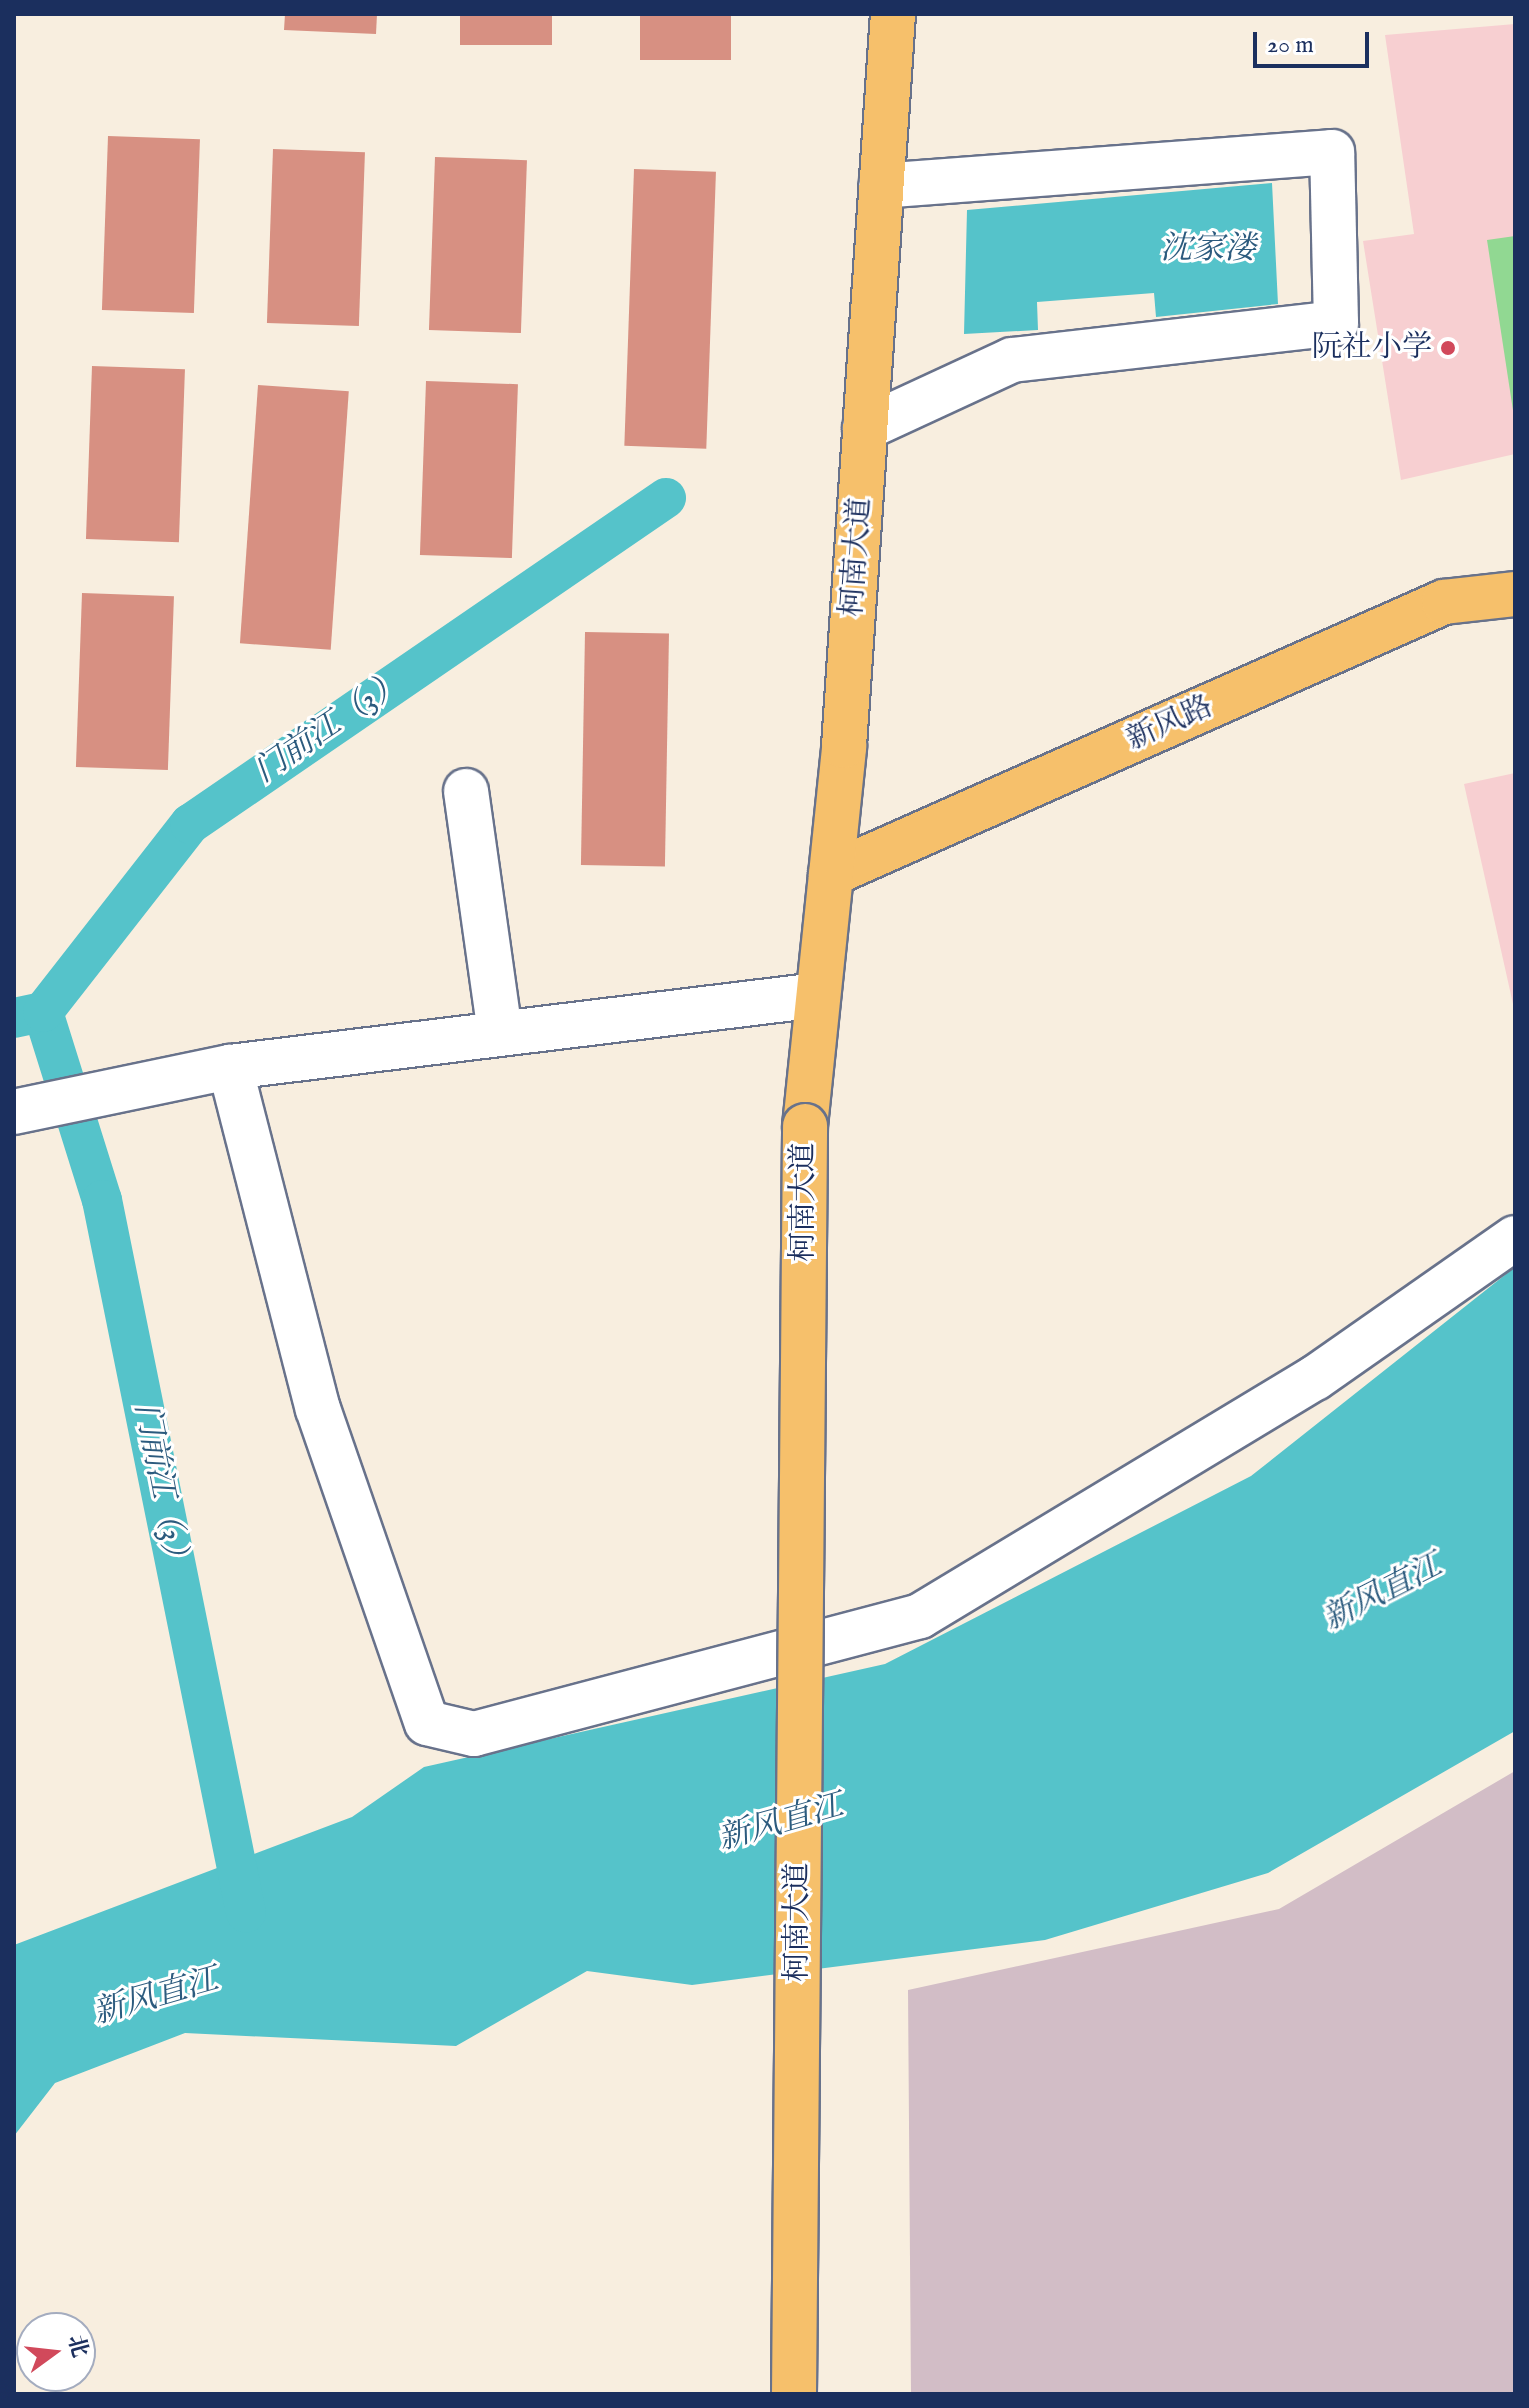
<!DOCTYPE html>
<html>
<head>
<meta charset="utf-8">
<style>
	body { margin:0 }
	#map { position:relative; width:1529px; height:2408px; overflow:hidden; background:#f8eedf; font-family:"IM FELL English","Noto Serif SC",serif }
	div>[style] { position:absolute }
	[style*='--x'] { left:calc(var(--x)*1px); top:calc(var(--y)*1px); width:calc(var(--w)*1px); rotate:calc(var(--a)*1deg) }
	.built>* { inset:0; background:#f7cfd1 }
	.industrial>* { inset:0; background:#d2bdc6 }
	.green>* { inset:0; background:#91d892 }
	.water>* { inset:0; background:#55c3ca }
	.canal>* { height:40px; margin:-20px; padding:0 20px; transform-origin:20px; border-radius:20px; background:#55c3ca }
	.building>* { inset:0; background:#d79082; transform-origin:0 0 }
	.roads { filter:drop-shadow(2px 0 #68728b) drop-shadow(-2px 0 #68728b) drop-shadow(0 2px #68728b) drop-shadow(0 -2px #68728b) }
	.minor>* { height:44px; margin:-22px; padding:0 22px; transform-origin:22px; border-radius:22px; background:#fff }
	.major>* { height:44px; margin:-22px; padding:0 22px; transform-origin:22px; border-radius:22px; background:#f6c06b }
	.bridges { filter:drop-shadow(2px 0 #68728b) drop-shadow(-2px 0 #68728b) drop-shadow(0 2px #68728b) drop-shadow(0 -2px #68728b) }
	.major-bridge>* { height:44px; margin:-22px; padding:0 22px; transform-origin:22px; border-radius:22px; background:#f6c06b }
	.dots>* { width:22px; height:22px; translate:-50% -50%; box-sizing:border-box; border:4px solid #fff; border-radius:50% }
	span { translate:-50% -50%; white-space:nowrap; text-align:center; line-height:1.15; -webkit-text-stroke:6px #fff; paint-order:stroke }
	.poi-label { font-size:30px; color:#1b2f5e }
	.right { translate:-100% -50%; text-align:right }
	.street-label { font-size:30px; color:#1b2f5e }
	.water-label { font-size:32px; color:#2c5b7e; font-style:italic }
	.frame { position:absolute; inset:0; border:16px solid #1b2f5e; pointer-events:none }
	.north { position:absolute; left:16px; top:2312px; width:80px; height:80px; box-sizing:border-box; background:#fff; border:2px solid #a4acbf; border-radius:50%; rotate:75deg; font-size:22px; font-weight:700; line-height:32px; text-align:center; color:#1b2f5e }
	.north::after { content:''; display:block; margin:auto; width:28px; height:36px; background:#d1495b; clip-path:polygon(50% 0,100% 100%,50% 72%,0 100%) }
	.scale { position:absolute; left:1253px; top:32px; width:116px; height:36px; box-sizing:border-box; border:4px solid #1b2f5e; border-top:0; padding-left:10px; font-size:24px; line-height:28px; white-space:nowrap; color:#1b2f5e; -webkit-text-stroke:6px #fff; paint-order:stroke }
</style>
</head>
<body>
<div id="map">
	<div class="built">
		<i style="clip-path:polygon(1515px 24px,1515px 454px,1401px 480px,1363px 241px,1414px 234px,1385px 35px)"></i>
		<i style="clip-path:polygon(1515px 773px,1515px 1013px,1464px 784px)"></i>
	</div>
	<div class="industrial">
		<i style="clip-path:polygon(1515px 1771px,1515px 2394px,911px 2394px,908px 1990px,1279px 1909px)"></i>
	</div>
	<div class="green">
		<i style="clip-path:polygon(1515px 236px,1515px 416px,1514px 417px,1487px 240px)"></i>
	</div>
	<div class="water">
		<i style="clip-path:polygon(1272px 183px,1278px 304px,1156px 317px,1154px 293px,1037px 302px,1038px 330px,964px 334px,967px 210px)"></i>
		<i style="clip-path:polygon(1515px 1267px,1515px 1731px,1268px 1873px,1045px 1940px,692px 1985px,587px 1971px,456px 2046px,185px 2033px,55px 2083px,14px 2136px,14px 1945px,352px 1817px,424px 1767px,885px 1664px,1251px 1476px)"></i>
	</div>
	<div class="canal">
		<i style="--x:43;--y:1012;--w:197;--a:72.6"></i>
		<i style="--x:102;--y:1200;--w:727;--a:78.58"></i>
		<i style="--x:14;--y:1018;--w:30;--a:-12"></i>
		<i style="--x:43;--y:1012;--w:239;--a:-52"></i>
		<i style="--x:190;--y:824;--w:577;--a:-34.41"></i>
	</div>
	<div class="building">
		<i style="clip-path:polygon(285px 14px,377px 14px,376px 34px,284px 30px)"></i>
		<i style="left:460px;top:14px;width:92px;height:31px"></i>
		<i style="left:640px;top:14px;width:91px;height:46px"></i>
		<i style="left:108px;top:136px;width:92px;height:174px;rotate:2deg"></i>
		<i style="left:273px;top:149px;width:92px;height:174px;rotate:2deg"></i>
		<i style="left:435px;top:157px;width:92px;height:173px;rotate:2deg"></i>
		<i style="left:634px;top:169px;width:82px;height:277px;rotate:2deg"></i>
		<i style="left:92px;top:366px;width:93px;height:173px;rotate:2deg"></i>
		<i style="left:426px;top:381px;width:92px;height:174px;rotate:2deg"></i>
		<i style="left:258px;top:385px;width:91px;height:259px;rotate:4deg"></i>
		<i style="left:82px;top:593px;width:92px;height:174px;rotate:2deg"></i>
		<i style="left:585px;top:632px;width:84px;height:233px;rotate:1deg"></i>
	</div>
	<div class="roads">
		<div class="minor">
			<i style="--x:865;--y:428;--w:162;--a:-24.8"></i>
			<i style="--x:1012;--y:360;--w:326;--a:-6.5"></i>
			<i style="--x:1336;--y:323;--w:171;--a:-91.3"></i>
			<i style="--x:1332;--y:152;--w:452;--a:175.7"></i>
			<i style="--x:466;--y:791;--w:245;--a:82"></i>
			<i style="--x:230;--y:1067;--w:353;--a:75.6"></i>
			<i style="--x:318;--y:1409;--w:332;--a:70.9"></i>
			<i style="--x:427;--y:1723;--w:48;--a:13.2"></i>
			<i style="--x:474;--y:1734;--w:461;--a:-14.8"></i>
			<i style="--x:920;--y:1616;--w:461;--a:-31.1"></i>
			<i style="--x:1315;--y:1378;--w:244;--a:-35"></i>
			<i style="--x:14;--y:1112;--w:221;--a:-11.8"></i>
			<i style="--x:230;--y:1067;--w:592;--a:-6.98"></i>
		</div>
		<div class="major">
			<i style="--x:831;--y:874;--w:671;--a:-23.93"></i>
			<i style="--x:1444;--y:602;--w:71;--a:-6.4"></i>
			<i style="--x:805;--y:1126;--w:382;--a:-84.1"></i>
			<i style="--x:844;--y:746;--w:734;--a:-86.17"></i>
		</div>
	</div>
	<div class="bridges">
		<div class="major-bridge">
			<i style="--x:794;--y:2394;--w:1268;--a:-89.5"></i>
		</div>
	</div>
	<div class="dots">
		<i style="left:1448px;top:348px;background:#d1495b"></i>
	</div>
	<div class="poi-label">
		<span class="right" style="left:1432px;top:348px">阮社小学</span>
	</div>
	<div class="street-label">
		<span style="left:857px;top:557px;rotate:-86deg">柯南大道</span>
		<span style="left:1170px;top:724px;rotate:-24deg">新风路</span>
		<span style="left:804px;top:1202px;rotate:-90deg">柯南大道</span>
		<span style="left:798px;top:1922px;rotate:-90deg">柯南大道</span>
	</div>
	<div class="water-label">
		<span style="left:1208px;top:250px">沈家溇</span>
		<span style="left:330px;top:728px;rotate:-34deg">门前江（3）</span>
		<span style="left:160px;top:1488px;rotate:79deg">门前江（3）</span>
		<span style="left:1383px;top:1594px;rotate:-27deg">新风直江</span>
		<span style="left:781px;top:1824px;rotate:-16deg">新风直江</span>
		<span style="left:156px;top:1998px;rotate:-16deg">新风直江</span>
	</div>
	<div class="frame"></div>
	<div class="north">北</div>
	<div class="scale">20 m</div>
</div>
</body>
</html>
